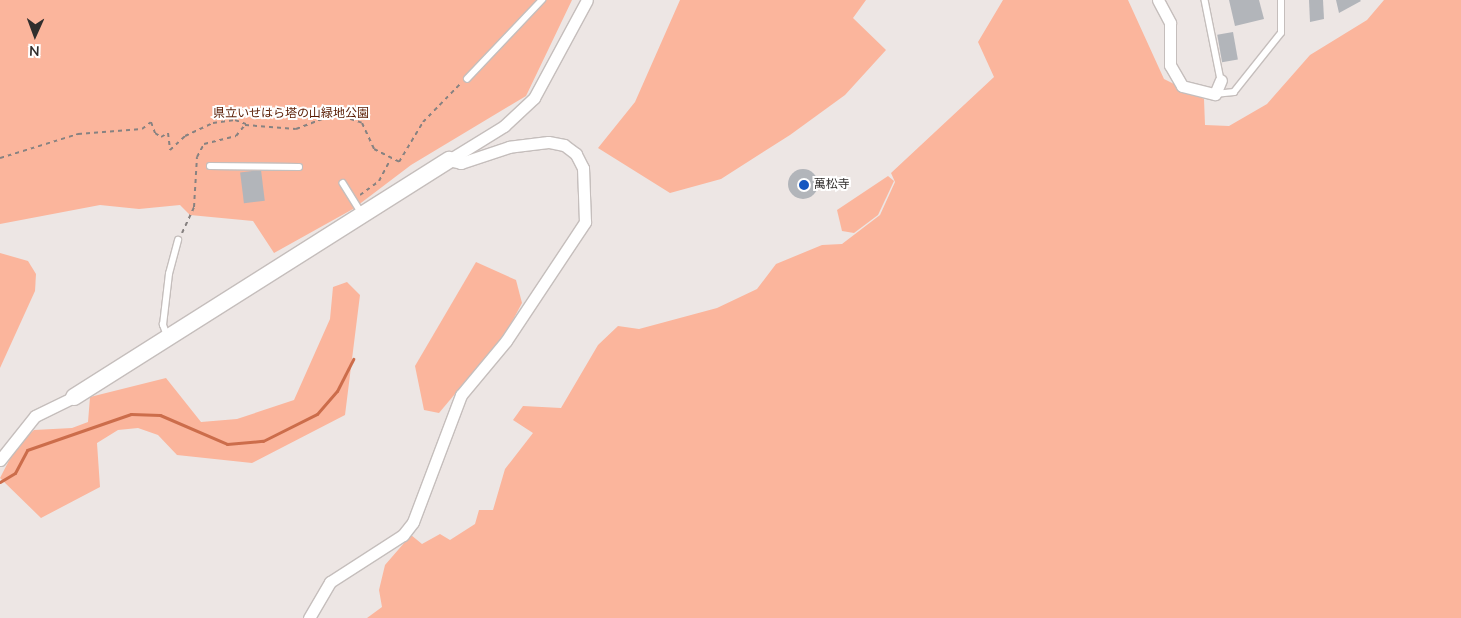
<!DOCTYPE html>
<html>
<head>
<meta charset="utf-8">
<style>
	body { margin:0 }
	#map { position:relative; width:1461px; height:618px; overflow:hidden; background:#ede6e4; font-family:"Nunito Sans","Noto Sans JP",sans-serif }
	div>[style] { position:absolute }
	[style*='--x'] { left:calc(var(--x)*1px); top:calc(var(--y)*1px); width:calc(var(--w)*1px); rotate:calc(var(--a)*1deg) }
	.green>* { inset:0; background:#fbb59c }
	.stream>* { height:3px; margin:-1.5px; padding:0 1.5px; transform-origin:1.5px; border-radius:1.5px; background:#cc6d4b }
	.building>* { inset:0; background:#b2b5ba; transform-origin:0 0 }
	.round { border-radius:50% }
	.path>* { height:2px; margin-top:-1px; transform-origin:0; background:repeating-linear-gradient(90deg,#878281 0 4px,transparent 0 8px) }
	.roads { filter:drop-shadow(1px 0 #c5bebc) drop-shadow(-1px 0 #c5bebc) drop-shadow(0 1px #c5bebc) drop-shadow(0 -1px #c5bebc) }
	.lane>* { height:5.5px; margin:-2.75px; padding:0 2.75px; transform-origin:2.75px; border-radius:2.75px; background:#fff }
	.street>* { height:11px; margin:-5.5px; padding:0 5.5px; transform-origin:5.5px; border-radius:5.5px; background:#fff }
	.secondary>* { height:16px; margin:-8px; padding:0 8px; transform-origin:8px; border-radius:8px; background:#fff }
	.dots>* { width:14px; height:14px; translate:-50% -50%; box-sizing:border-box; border:2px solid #fff; border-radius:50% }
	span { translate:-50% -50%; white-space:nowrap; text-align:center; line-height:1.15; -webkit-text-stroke:4px #fff; paint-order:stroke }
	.park-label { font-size:12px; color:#581b02 }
	.poi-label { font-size:12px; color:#312e2d }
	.left { translate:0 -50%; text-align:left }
	.north { position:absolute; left:10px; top:10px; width:50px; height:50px; -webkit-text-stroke:4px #fff; paint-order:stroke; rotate:182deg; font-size:14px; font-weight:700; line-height:20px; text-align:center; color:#312e2d }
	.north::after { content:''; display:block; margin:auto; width:18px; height:22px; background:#312e2d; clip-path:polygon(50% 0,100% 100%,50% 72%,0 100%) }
</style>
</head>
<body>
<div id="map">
	<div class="green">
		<i style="clip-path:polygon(0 0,572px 0,526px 96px,411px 165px,353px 209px,274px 253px,253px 221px,190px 215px,180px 205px,139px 209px,100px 205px,0 224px)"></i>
		<i style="clip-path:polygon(680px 0,866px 0,853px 18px,886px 50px,845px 95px,790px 135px,721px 179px,670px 193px,598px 148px,635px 102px)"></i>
		<i style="clip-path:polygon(1003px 0,1128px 0,1164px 79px,1204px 99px,1205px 125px,1229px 126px,1267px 104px,1310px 55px,1367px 20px,1384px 0,1461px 0,1461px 618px,367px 618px,382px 607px,379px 590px,385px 565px,411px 535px,422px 544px,440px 534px,450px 540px,475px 524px,479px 510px,493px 510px,505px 469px,533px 433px,513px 420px,523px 406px,561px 408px,598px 345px,618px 326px,639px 329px,717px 308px,757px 289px,776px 264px,822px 245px,842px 244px,880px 215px,895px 182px,891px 173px,994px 77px,978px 42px)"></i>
		<i style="clip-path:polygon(888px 176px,894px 181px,878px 215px,854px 233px,842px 231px,837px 210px)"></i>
		<i style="clip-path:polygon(0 253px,28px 261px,36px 274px,35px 291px,0 368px)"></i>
		<i style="clip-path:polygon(476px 262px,516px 280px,522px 303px,506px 333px,439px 413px,424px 410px,415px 366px)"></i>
		<i style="clip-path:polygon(347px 282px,360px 295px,345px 415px,252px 463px,177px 455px,158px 435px,138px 428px,118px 430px,97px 443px,100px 487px,41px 518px,0 478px,17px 445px,34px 430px,72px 428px,88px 422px,90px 397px,166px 378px,201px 422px,237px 419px,294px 400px,330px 319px,333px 287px)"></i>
	</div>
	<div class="stream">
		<i style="--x:0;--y:482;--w:17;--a:-31"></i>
		<i style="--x:15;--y:473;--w:26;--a:-62"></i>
		<i style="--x:27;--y:450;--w:110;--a:-19.1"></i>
		<i style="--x:131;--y:414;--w:29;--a:2"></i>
		<i style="--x:160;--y:415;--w:73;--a:23.4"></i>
		<i style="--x:227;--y:444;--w:36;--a:-5"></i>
		<i style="--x:263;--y:441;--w:60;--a:-26.6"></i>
		<i style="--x:317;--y:414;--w:30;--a:-49"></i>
		<i style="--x:337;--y:391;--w:36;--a:-63"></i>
	</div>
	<div class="building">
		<i style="clip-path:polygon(1229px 0,1259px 0,1264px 19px,1235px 26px)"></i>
		<i style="clip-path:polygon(1309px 0,1323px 0,1324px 19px,1310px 22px)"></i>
		<i style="clip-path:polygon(1336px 0,1360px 0,1361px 1px,1339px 13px)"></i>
		<i style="left:1233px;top:32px;width:28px;height:16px;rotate:80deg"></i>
		<i class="round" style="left:788px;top:169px;width:30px;height:30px"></i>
		<i style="left:261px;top:170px;width:31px;height:21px;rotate:83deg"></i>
	</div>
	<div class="path">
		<i style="--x:0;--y:158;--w:82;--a:-17.1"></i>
		<i style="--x:78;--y:134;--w:64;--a:-4.5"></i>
		<i style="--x:142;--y:129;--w:11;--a:-38"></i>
		<i style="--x:151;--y:122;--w:12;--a:70"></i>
		<i style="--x:155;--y:133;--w:7;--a:34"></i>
		<i style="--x:161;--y:137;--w:8;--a:-30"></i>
		<i style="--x:168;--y:133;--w:17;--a:83"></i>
		<i style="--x:170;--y:150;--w:21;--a:-43"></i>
		<i style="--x:185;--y:136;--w:31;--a:-25"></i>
		<i style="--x:213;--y:123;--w:22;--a:-8"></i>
		<i style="--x:235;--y:120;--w:12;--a:20"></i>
		<i style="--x:360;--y:195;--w:24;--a:-36"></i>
		<i style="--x:379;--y:181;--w:24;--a:-62"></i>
		<i style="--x:182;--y:233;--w:29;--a:-65"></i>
		<i style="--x:194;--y:207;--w:50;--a:-86.6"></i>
		<i style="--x:197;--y:157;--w:15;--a:-62"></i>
		<i style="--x:204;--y:144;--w:33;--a:-14"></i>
		<i style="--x:236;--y:136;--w:14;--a:-51"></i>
		<i style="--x:245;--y:125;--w:51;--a:4.5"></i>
		<i style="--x:296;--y:129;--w:42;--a:-21"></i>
		<i style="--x:335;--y:114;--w:28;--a:18"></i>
		<i style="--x:362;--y:123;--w:29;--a:65"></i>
		<i style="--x:374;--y:149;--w:28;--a:27"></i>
		<i style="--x:399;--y:162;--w:47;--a:-59"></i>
		<i style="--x:423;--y:122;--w:54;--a:-45.7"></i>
	</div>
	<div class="roads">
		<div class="lane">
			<i style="--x:1205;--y:0;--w:82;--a:78.7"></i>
			<i style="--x:467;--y:79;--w:109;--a:-46.5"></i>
			<i style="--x:1215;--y:94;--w:19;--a:-6"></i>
			<i style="--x:1234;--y:92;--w:75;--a:-51.5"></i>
			<i style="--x:1281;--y:33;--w:33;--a:-90"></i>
			<i style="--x:210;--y:166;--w:89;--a:0.6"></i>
			<i style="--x:343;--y:183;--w:36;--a:58"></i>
			<i style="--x:167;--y:336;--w:12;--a:-110"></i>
			<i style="--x:163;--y:325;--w:51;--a:-83.3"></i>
			<i style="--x:169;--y:274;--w:35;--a:-75"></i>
		</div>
		<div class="street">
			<i style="--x:1158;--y:0;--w:26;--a:62"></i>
			<i style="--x:1170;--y:23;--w:42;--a:90"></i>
			<i style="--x:1170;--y:65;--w:24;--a:60"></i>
			<i style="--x:1182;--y:86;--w:34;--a:14"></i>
			<i style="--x:1215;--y:94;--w:15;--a:-67"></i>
			<i style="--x:449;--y:160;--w:65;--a:-31.7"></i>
			<i style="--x:504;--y:126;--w:41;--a:-43"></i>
			<i style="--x:534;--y:98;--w:111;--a:-61.6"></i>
			<i style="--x:0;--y:460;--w:56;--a:-51.5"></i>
			<i style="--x:35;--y:416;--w:43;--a:-26"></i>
			<i style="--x:309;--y:618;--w:42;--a:-59.7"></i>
			<i style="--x:330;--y:582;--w:87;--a:-32.8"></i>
			<i style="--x:403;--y:535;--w:16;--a:-52"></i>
			<i style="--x:413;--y:522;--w:136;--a:-69.3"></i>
			<i style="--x:461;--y:395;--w:70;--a:-50.2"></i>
			<i style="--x:506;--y:341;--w:143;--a:-56.4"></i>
			<i style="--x:585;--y:222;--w:54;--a:-92.1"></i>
			<i style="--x:583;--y:168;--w:16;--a:-117"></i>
			<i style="--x:576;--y:154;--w:15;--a:-143"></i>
			<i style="--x:564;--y:145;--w:16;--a:-169"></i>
			<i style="--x:548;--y:142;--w:39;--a:173"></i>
			<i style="--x:509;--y:147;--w:51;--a:161.6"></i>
			<i style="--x:461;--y:163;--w:12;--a:-166"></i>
		</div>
		<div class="secondary">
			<i style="--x:74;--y:397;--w:444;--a:-32.3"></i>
		</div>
	</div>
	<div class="dots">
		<i style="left:804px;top:185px;background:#1356c1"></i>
	</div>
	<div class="park-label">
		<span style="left:291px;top:114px">県立いせはら塔の山緑地公園</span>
	</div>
	<div class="poi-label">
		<span class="left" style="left:814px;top:185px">萬松寺</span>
	</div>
	<div class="north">N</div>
</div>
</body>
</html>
